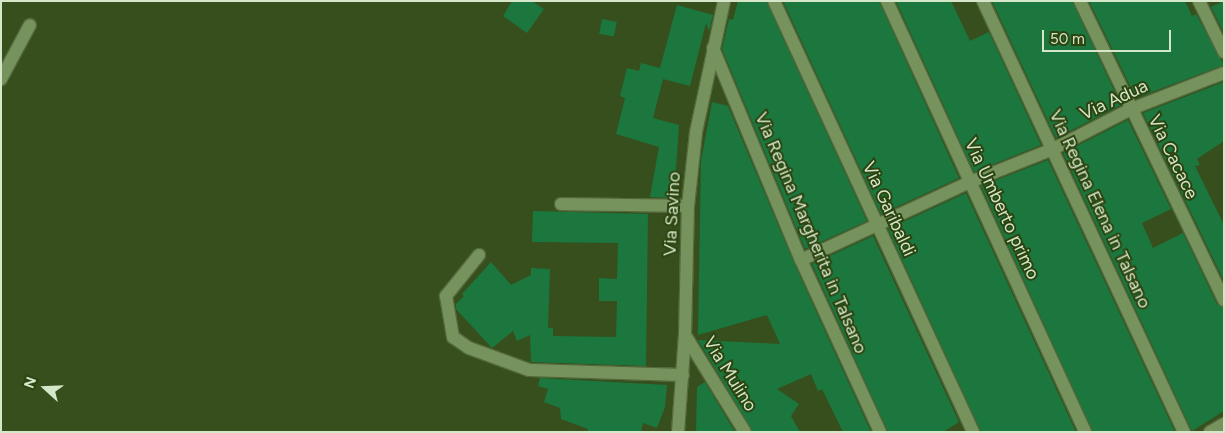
<!DOCTYPE html>
<html>
<head>
<meta charset="utf-8">
<style>
	body { margin:0 }
	#map { position:relative; width:1225px; height:433px; overflow:hidden; background:#364f1c; font-family:Figtree,sans-serif }
	div>[style] { position:absolute }
	[style*='--x'] { left:calc(var(--x)*1px); top:calc(var(--y)*1px); width:calc(var(--w)*1px); rotate:calc(var(--a)*1deg) }
	.building>* { inset:0; background:#1b773e; transform-origin:0 0 }
	.roads { filter:drop-shadow(1px 0 #54693c) drop-shadow(-1px 0 #54693c) drop-shadow(0 1px #54693c) drop-shadow(0 -1px #54693c) }
	.minor>* { height:12px; margin:-6px; padding:0 6px; transform-origin:6px; border-radius:6px; background:#76935d }
	span { translate:-50% -50%; white-space:nowrap; text-align:center; line-height:1.15; -webkit-text-stroke:4px #2c4410; paint-order:stroke }
	.street-label { font-size:18px; color:#d6e6c9 }
	.frame { position:absolute; inset:0; border:2px solid #d6e6c9; pointer-events:none }
	.north { position:absolute; left:20px; top:363px; width:50px; height:50px; -webkit-text-stroke:4px #2c4410; paint-order:stroke; rotate:290deg; font-size:14px; font-weight:700; line-height:20px; text-align:center; color:#d6e6c9 }
	.north::after { content:''; display:block; margin:auto; width:18px; height:22px; background:#d6e6c9; clip-path:polygon(50% 0,100% 100%,50% 72%,0 100%) }
	.scale { position:absolute; left:1042px; top:30px; width:129px; height:22px; box-sizing:border-box; border:2px solid #d6e6c9; border-top:0; padding-left:6px; font-size:15px; line-height:18px; white-space:nowrap; color:#d6e6c9; -webkit-text-stroke:4px #2c4410; paint-order:stroke }
</style>
</head>
<body>
<div id="map">
	<div class="building">
		<i style="clip-path:polygon(512px 1px,532px 1px,544px 9px,527px 33px,503px 16px)"></i>
		<i style="clip-path:polygon(738px 1px,766px 1px,867px 221px,805px 249px,722px 49px,729px 19px,733px 20px)"></i>
		<i style="clip-path:polygon(783px 1px,879px 1px,959px 178px,881px 214px)"></i>
		<i style="clip-path:polygon(896px 1px,951px 1px,970px 41px,989px 32px,1041px 145px,974px 172px)"></i>
		<i style="clip-path:polygon(992px 1px,1072px 1px,1121px 105px,1056px 138px)"></i>
		<i style="clip-path:polygon(1089px 1px,1185px 1px,1192px 16px,1196px 14px,1224px 65px,1136px 98px)"></i>
		<i style="clip-path:polygon(1224px 1px,1224px 33px,1211px 7px)"></i>
		<i style="clip-path:polygon(677px 5px,713px 15px,709px 31px,706px 23px,690px 86px,663px 79px,653px 118px,679px 125px,674px 198px,650px 197px,659px 147px,616px 134px,625px 98px,620px 96px,627px 68px,639px 71px,641px 63px,660px 68px)"></i>
		<i style="left:602px;top:19px;width:15px;height:15px;rotate:11deg"></i>
		<i style="clip-path:polygon(1224px 82px,1224px 141px,1197px 159px,1200px 165px,1195px 166px,1224px 225px,1224px 281px,1143px 113px)"></i>
		<i style="clip-path:polygon(712px 102px,728px 106px,794px 263px,871px 432px,843px 432px,822px 389px,818px 391px,811px 374px,777px 389px,799px 404px,791px 416px,800px 432px,753px 432px,698px 340px,780px 344px,767px 315px,698px 335px,701px 161px)"></i>
		<i style="clip-path:polygon(1128px 120px,1171px 209px,1142px 223px,1153px 248px,1183px 233px,1217px 304px,1224px 308px,1224px 411px,1192px 431px,1063px 153px)"></i>
		<i style="clip-path:polygon(1048px 160px,1175px 432px,1093px 432px,981px 186px)"></i>
		<i style="clip-path:polygon(966px 193px,1076px 432px,981px 432px,888px 229px)"></i>
		<i style="clip-path:polygon(533px 211px,648px 214px,646px 366px,531px 362px,530px 335px,517px 341px,513px 331px,492px 348px,456px 309px,456px 304px,464px 296px,462px 294px,491px 262px,511px 285px,531px 275px,531px 268px,550px 269px,548px 328px,553px 328px,553px 336px,616px 337px,617px 301px,599px 301px,599px 278px,617px 279px,618px 243px,532px 242px)"></i>
		<i style="clip-path:polygon(873px 236px,959px 422px,943px 432px,888px 432px,812px 264px)"></i>
		<i style="clip-path:polygon(540px 378px,667px 385px,665px 407px,657px 428px,643px 423px,641px 432px,587px 432px,588px 429px,561px 419px,560px 408px,544px 402px,548px 389px,538px 386px)"></i>
		<i style="clip-path:polygon(705px 382px,735px 432px,696px 432px,697px 387px)"></i>
	</div>
	<div class="roads">
		<div class="minor">
			<i style="--x:774;--y:1;--w:475;--a:65.2"></i>
			<i style="--x:887;--y:1;--w:474;--a:65.3"></i>
			<i style="--x:983;--y:1;--w:476;--a:65"></i>
			<i style="--x:1080;--y:1;--w:332;--a:64.3"></i>
			<i style="--x:1199;--y:1;--w:57;--a:63.9"></i>
			<i style="--x:713;--y:48;--w:230;--a:67.5"></i>
			<i style="--x:801;--y:260;--w:189;--a:65.3"></i>
			<i style="--x:1;--y:79;--w:61;--a:-61.8"></i>
			<i style="--x:561;--y:204;--w:127;--a:0.9"></i>
			<i style="--x:479;--y:255;--w:53;--a:128.8"></i>
			<i style="--x:446;--y:296;--w:42;--a:80.3"></i>
			<i style="--x:453;--y:337;--w:19;--a:35"></i>
			<i style="--x:469;--y:348;--w:64;--a:20.1"></i>
			<i style="--x:529;--y:370;--w:154;--a:1.9"></i>
			<i style="--x:801;--y:260;--w:186;--a:-24.8"></i>
			<i style="--x:970;--y:182;--w:89;--a:-21.7"></i>
			<i style="--x:1053;--y:149;--w:88;--a:-27.1"></i>
			<i style="--x:1131;--y:109;--w:100;--a:-21.2"></i>
			<i style="--x:685;--y:335;--w:114;--a:58.3"></i>
			<i style="--x:678;--y:432;--w:97;--a:-85.9"></i>
			<i style="--x:685;--y:335;--w:129;--a:-88.7"></i>
			<i style="--x:688;--y:206;--w:74;--a:-83.8"></i>
			<i style="--x:696;--y:132;--w:134;--a:-77.9"></i>
			<i style="--x:1210;--y:432;--w:16;--a:-30"></i>
		</div>
	</div>
	<div class="street-label">
		<span style="left:1114px;top:100px;rotate:-25deg">Via Adua</span>
		<span style="left:1173px;top:157px;rotate:64deg">Via Cacace</span>
		<span style="left:889px;top:209px;rotate:65deg">Via Garibaldi</span>
		<span style="left:1002px;top:209px;rotate:65deg">Via Umberto primo</span>
		<span style="left:1100px;top:209px;rotate:65deg">Via Regina Elena in Talsano</span>
		<span style="left:672px;top:214px;rotate:-87deg">Via Savino</span>
		<span style="left:811px;top:233px;rotate:67deg">Via Regina Margherita in Talsano</span>
		<span style="left:730px;top:374px;rotate:58deg">Via Mulino</span>
	</div>
	<div class="frame"></div>
	<div class="north">N</div>
	<div class="scale">50 m</div>
</div>
</body>
</html>
